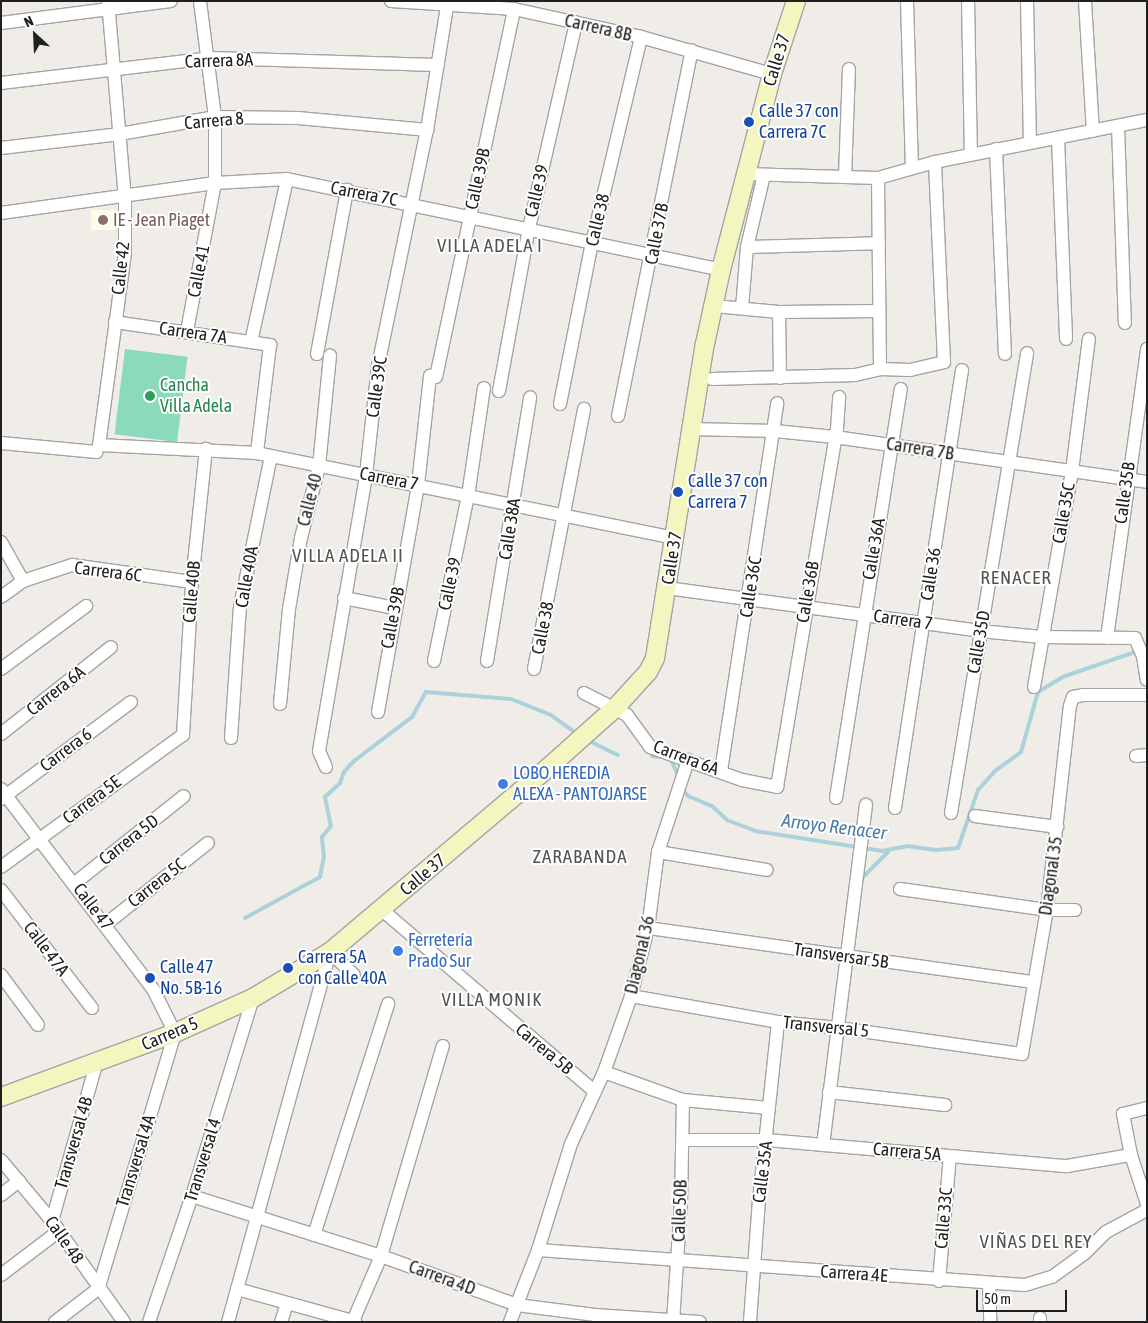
<!DOCTYPE html>
<html>
<head>
<meta charset="utf-8">
<style>
	body { margin:0 }
	#map { position:relative; width:1148px; height:1323px; overflow:hidden; background:#f0ede8; font-family:"Asap Condensed",sans-serif }
	div>[style] { position:absolute }
	[style*='--x'] { left:calc(var(--x)*1px); top:calc(var(--y)*1px); width:calc(var(--w)*1px); rotate:calc(var(--a)*1deg) }
	.education>* { inset:0; background:#fdfde4; transform-origin:0 0 }
	.pitch>* { inset:0; background:#8bdabb; transform-origin:0 0 }
	.stream>* { height:4px; margin:-2px; padding:0 2px; transform-origin:2px; border-radius:2px; background:#abd1db }
	.roads { filter:drop-shadow(1px 0 #a4a4a4) drop-shadow(-1px 0 #a4a4a4) drop-shadow(0 1px #a4a4a4) drop-shadow(0 -1px #a4a4a4) }
	.minor>* { height:12px; margin:-6px; padding:0 6px; transform-origin:6px; border-radius:6px; background:#fff }
	.secondary>* { height:18px; margin:-9px; padding:0 9px; transform-origin:9px; border-radius:9px; background:#f4f6c0 }
	.dots>* { width:14px; height:14px; translate:-50% -50%; box-sizing:border-box; border:2px solid #fff; border-radius:50% }
	span { translate:-50% -50%; white-space:nowrap; text-align:center; line-height:1.15; -webkit-text-stroke:4px #fff; paint-order:stroke }
	.street-label { font-size:18px; color:#202020 }
	.transit-label { font-size:18px; color:#164399 }
	.left { translate:0 -50%; text-align:left }
	.education-label { font-size:18px; color:#785e54 }
	.leisure-label { font-size:18px; color:#27864d }
	.shop-label { font-size:18px; color:#366cbe }
	.neighbourhood-label { font-size:19px; color:#535353; letter-spacing:1px }
	.water-label { font-size:19px; color:#4e7aa3; font-style:italic }
	.frame { position:absolute; inset:0; border:2px solid #202020; pointer-events:none }
	.north { position:absolute; left:10px; top:10px; width:50px; height:50px; -webkit-text-stroke:4px #fff; paint-order:stroke; rotate:335deg; font-size:14px; font-weight:700; line-height:20px; text-align:center; color:#202020 }
	.north::after { content:''; display:block; margin:auto; width:18px; height:22px; background:#202020; clip-path:polygon(50% 0,100% 100%,50% 72%,0 100%) }
	.scale { position:absolute; left:976px; top:1290px; width:91px; height:22px; box-sizing:border-box; border:2px solid #202020; border-top:0; padding-left:6px; font-size:15px; line-height:18px; white-space:nowrap; color:#202020; -webkit-text-stroke:4px #fff; paint-order:stroke }
</style>
</head>
<body>
<div id="map">
	<div class="education">
		<i style="left:91px;top:210px;width:24px;height:20px"></i>
	</div>
	<div class="pitch">
		<i style="left:125px;top:349px;width:63px;height:86px;rotate:7deg"></i>
	</div>
	<div class="stream">
		<i style="--x:589;--y:741;--w:32;--a:26"></i>
		<i style="--x:652;--y:756;--w:10;--a:6"></i>
		<i style="--x:671;--y:760;--w:17;--a:65"></i>
		<i style="--x:682;--y:789;--w:9;--a:49"></i>
		<i style="--x:688;--y:796;--w:26;--a:23"></i>
		<i style="--x:712;--y:806;--w:21;--a:43"></i>
		<i style="--x:727;--y:820;--w:30;--a:21"></i>
		<i style="--x:755;--y:831;--w:129;--a:8.9"></i>
		<i style="--x:882;--y:851;--w:25;--a:-11"></i>
		<i style="--x:907;--y:846;--w:29;--a:8"></i>
		<i style="--x:936;--y:850;--w:22;--a:-5"></i>
		<i style="--x:958;--y:848;--w:61;--a:-71"></i>
		<i style="--x:978;--y:790;--w:25;--a:-48"></i>
		<i style="--x:995;--y:771;--w:32;--a:-36"></i>
		<i style="--x:1021;--y:752;--w:62;--a:-74.2"></i>
		<i style="--x:1038;--y:692;--w:31;--a:-31"></i>
		<i style="--x:1065;--y:676;--w:87;--a:-18.9"></i>
		<i style="--x:860;--y:880;--w:40;--a:-45"></i>
		<i style="--x:245;--y:918;--w:85;--a:-28.7"></i>
		<i style="--x:320;--y:877;--w:20;--a:-79"></i>
		<i style="--x:324;--y:857;--w:20;--a:-96"></i>
		<i style="--x:322;--y:837;--w:14;--a:-51"></i>
		<i style="--x:331;--y:826;--w:30;--a:-102"></i>
		<i style="--x:325;--y:797;--w:21;--a:-43"></i>
		<i style="--x:340;--y:783;--w:12;--a:-70"></i>
		<i style="--x:344;--y:772;--w:15;--a:-48"></i>
		<i style="--x:354;--y:761;--w:73;--a:-37.2"></i>
		<i style="--x:412;--y:717;--w:29;--a:-61"></i>
		<i style="--x:426;--y:692;--w:85;--a:4.7"></i>
		<i style="--x:511;--y:699;--w:43;--a:21.8"></i>
		<i style="--x:551;--y:715;--w:27;--a:36"></i>
	</div>
	<div class="roads">
		<div class="minor">
			<i style="--x:108;--y:1;--w:198;--a:85.1"></i>
			<i style="--x:125;--y:198;--w:55;--a:90"></i>
			<i style="--x:125;--y:253;--w:194;--a:97.7"></i>
			<i style="--x:99;--y:445;--w:158;--a:2.9"></i>
			<i style="--x:257;--y:453;--w:427;--a:11.5"></i>
			<i style="--x:391;--y:1;--w:123;--a:3.7"></i>
			<i style="--x:514;--y:9;--w:130;--a:12.4"></i>
			<i style="--x:641;--y:37;--w:136;--a:15.8"></i>
			<i style="--x:907;--y:1;--w:167;--a:88.3"></i>
			<i style="--x:968;--y:1;--w:153;--a:88.9"></i>
			<i style="--x:1027;--y:1;--w:141;--a:88.8"></i>
			<i style="--x:1085;--y:1;--w:130;--a:86.5"></i>
			<i style="--x:1;--y:23;--w:171;--a:-7.4"></i>
			<i style="--x:1;--y:83;--w:210;--a:-6.8"></i>
			<i style="--x:210;--y:58;--w:228;--a:1.8"></i>
			<i style="--x:1118;--y:126;--w:197;--a:88"></i>
			<i style="--x:1058;--y:138;--w:201;--a:87.7"></i>
			<i style="--x:1;--y:148;--w:120;--a:-6.7"></i>
			<i style="--x:120;--y:134;--w:97;--a:-10.1"></i>
			<i style="--x:215;--y:117;--w:83;--a:0.7"></i>
			<i style="--x:298;--y:118;--w:130;--a:5.3"></i>
			<i style="--x:996;--y:149;--w:205;--a:87.5"></i>
			<i style="--x:745;--y:174;--w:133;--a:1.7"></i>
			<i style="--x:878;--y:178;--w:59;--a:-15.7"></i>
			<i style="--x:935;--y:162;--w:216;--a:-11.2"></i>
			<i style="--x:845;--y:177;--w:108;--a:-87.9"></i>
			<i style="--x:878;--y:178;--w:191;--a:89.4"></i>
			<i style="--x:1;--y:213;--w:216;--a:-8"></i>
			<i style="--x:215;--y:183;--w:72;--a:-3.2"></i>
			<i style="--x:287;--y:179;--w:443;--a:11.8"></i>
			<i style="--x:747;--y:247;--w:132;--a:-1.7"></i>
			<i style="--x:714;--y:306;--w:65;--a:5.3"></i>
			<i style="--x:779;--y:312;--w:99;--a:-0.6"></i>
			<i style="--x:742;--y:308;--w:61;--a:-85.3"></i>
			<i style="--x:747;--y:247;--w:74;--a:-76.7"></i>
			<i style="--x:779;--y:312;--w:66;--a:89.1"></i>
			<i style="--x:115;--y:322;--w:157;--a:8.4"></i>
			<i style="--x:270;--y:345;--w:109;--a:96.9"></i>
			<i style="--x:187;--y:331;--w:151;--a:-79.3"></i>
			<i style="--x:215;--y:183;--w:66;--a:-90"></i>
			<i style="--x:215;--y:117;--w:117;--a:-97.4"></i>
			<i style="--x:251;--y:342;--w:167;--a:-77.5"></i>
			<i style="--x:317;--y:354;--w:167;--a:-79.6"></i>
			<i style="--x:436;--y:377;--w:376;--a:-78"></i>
			<i style="--x:712;--y:379;--w:143;--a:-1.6"></i>
			<i style="--x:855;--y:375;--w:26;--a:-13"></i>
			<i style="--x:880;--y:369;--w:30;--a:2"></i>
			<i style="--x:910;--y:370;--w:35;--a:-13"></i>
			<i style="--x:944;--y:362;--w:200;--a:-92.6"></i>
			<i style="--x:499;--y:391;--w:166;--a:-79.6"></i>
			<i style="--x:529;--y:228;--w:211;--a:-77.1"></i>
			<i style="--x:560;--y:404;--w:164;--a:-78.8"></i>
			<i style="--x:592;--y:243;--w:212;--a:-76.6"></i>
			<i style="--x:618;--y:416;--w:373;--a:-78.6"></i>
			<i style="--x:691;--y:429;--w:84;--a:1.4"></i>
			<i style="--x:775;--y:431;--w:60;--a:5.7"></i>
			<i style="--x:835;--y:437;--w:315;--a:8.2"></i>
			<i style="--x:1;--y:443;--w:96;--a:5.4"></i>
			<i style="--x:1;--y:542;--w:45;--a:60.6"></i>
			<i style="--x:667;--y:588;--w:316;--a:7.8"></i>
			<i style="--x:980;--y:631;--w:62;--a:5.5"></i>
			<i style="--x:1042;--y:637;--w:93;--a:0.6"></i>
			<i style="--x:1135;--y:638;--w:20;--a:66"></i>
			<i style="--x:1143;--y:656;--w:24;--a:81"></i>
			<i style="--x:1;--y:597;--w:27;--a:-36"></i>
			<i style="--x:23;--y:581;--w:52;--a:-18.1"></i>
			<i style="--x:72;--y:565;--w:121;--a:8.1"></i>
			<i style="--x:344;--y:598;--w:52;--a:11.1"></i>
			<i style="--x:1107;--y:638;--w:292;--a:-82.1"></i>
			<i style="--x:434;--y:661;--w:168;--a:-78.4"></i>
			<i style="--x:468;--y:496;--w:109;--a:-81.6"></i>
			<i style="--x:487;--y:661;--w:267;--a:-80.7"></i>
			<i style="--x:1;--y:669;--w:106;--a:-36.5"></i>
			<i style="--x:534;--y:669;--w:265;--a:-79.1"></i>
			<i style="--x:1034;--y:687;--w:219;--a:-80"></i>
			<i style="--x:1072;--y:471;--w:133;--a:-82.7"></i>
			<i style="--x:584;--y:693;--w:48;--a:27.1"></i>
			<i style="--x:627;--y:715;--w:39;--a:54"></i>
			<i style="--x:650;--y:747;--w:98;--a:19.7"></i>
			<i style="--x:742;--y:780;--w:36;--a:11"></i>
			<i style="--x:777;--y:787;--w:363;--a:-80.5"></i>
			<i style="--x:837;--y:429;--w:32;--a:-86"></i>
			<i style="--x:280;--y:704;--w:95;--a:-84.6"></i>
			<i style="--x:289;--y:609;--w:72;--a:-80.4"></i>
			<i style="--x:301;--y:538;--w:74;--a:-76"></i>
			<i style="--x:319;--y:466;--w:111;--a:-84.3"></i>
			<i style="--x:378;--y:712;--w:230;--a:-80"></i>
			<i style="--x:418;--y:485;--w:110;--a:-83.7"></i>
			<i style="--x:1;--y:734;--w:140;--a:-38.3"></i>
			<i style="--x:231;--y:738;--w:131;--a:-86.1"></i>
			<i style="--x:240;--y:607;--w:154;--a:-78.4"></i>
			<i style="--x:1136;--y:756;--w:11;--a:-5"></i>
			<i style="--x:326;--y:767;--w:17;--a:-114"></i>
			<i style="--x:319;--y:751;--w:280;--a:-80.3"></i>
			<i style="--x:366;--y:475;--w:110;--a:-83.7"></i>
			<i style="--x:378;--y:366;--w:241;--a:-78.3"></i>
			<i style="--x:427;--y:130;--w:125;--a:-80.8"></i>
			<i style="--x:721;--y:771;--w:372;--a:-81.3"></i>
			<i style="--x:1;--y:789;--w:251;--a:52.8"></i>
			<i style="--x:153;--y:989;--w:49;--a:63.4"></i>
			<i style="--x:175;--y:1033;--w:267;--a:106.7"></i>
			<i style="--x:98;--y:1289;--w:54;--a:142.5"></i>
			<i style="--x:836;--y:798;--w:414;--a:-81"></i>
			<i style="--x:1;--y:799;--w:162;--a:-36.7"></i>
			<i style="--x:895;--y:808;--w:443;--a:-81.3"></i>
			<i style="--x:951;--y:813;--w:466;--a:-80.6"></i>
			<i style="--x:975;--y:816;--w:83;--a:7.6"></i>
			<i style="--x:658;--y:852;--w:110;--a:9.4"></i>
			<i style="--x:1;--y:867;--w:225;--a:-36"></i>
			<i style="--x:183;--y:735;--w:153;--a:-86.6"></i>
			<i style="--x:192;--y:582;--w:134;--a:-84"></i>
			<i style="--x:75;--y:883;--w:139;--a:-38.6"></i>
			<i style="--x:900;--y:889;--w:148;--a:8.1"></i>
			<i style="--x:1047;--y:910;--w:28;--a:0"></i>
			<i style="--x:1;--y:890;--w:149;--a:52.4"></i>
			<i style="--x:381;--y:909;--w:280;--a:40.5"></i>
			<i style="--x:106;--y:924;--w:130;--a:-38.5"></i>
			<i style="--x:648;--y:928;--w:390;--a:8"></i>
			<i style="--x:1;--y:975;--w:62;--a:53.5"></i>
			<i style="--x:631;--y:996;--w:149;--a:10"></i>
			<i style="--x:778;--y:1022;--w:61;--a:5.6"></i>
			<i style="--x:839;--y:1028;--w:185;--a:8.1"></i>
			<i style="--x:1022;--y:1054;--w:146;--a:-80.2"></i>
			<i style="--x:1047;--y:910;--w:205;--a:-83.6"></i>
			<i style="--x:1070;--y:706;--w:9;--a:-72"></i>
			<i style="--x:1073;--y:697;--w:10;--a:-11"></i>
			<i style="--x:1083;--y:695;--w:64;--a:0"></i>
			<i style="--x:604;--y:1072;--w:84;--a:19.5"></i>
			<i style="--x:683;--y:1100;--w:86;--a:5.3"></i>
			<i style="--x:829;--y:1092;--w:117;--a:6.4"></i>
			<i style="--x:1147;--y:1108;--w:25;--a:166"></i>
			<i style="--x:1123;--y:1114;--w:42;--a:79"></i>
			<i style="--x:1131;--y:1155;--w:52;--a:71.9"></i>
			<i style="--x:683;--y:1140;--w:84;--a:0"></i>
			<i style="--x:767;--y:1140;--w:301;--a:5"></i>
			<i style="--x:1067;--y:1166;--w:65;--a:-9.8"></i>
			<i style="--x:823;--y:1145;--w:343;--a:-82.8"></i>
			<i style="--x:1;--y:1160;--w:80;--a:50.1"></i>
			<i style="--x:52;--y:1221;--w:124;--a:54.5"></i>
			<i style="--x:1;--y:1195;--w:23;--a:-38"></i>
			<i style="--x:192;--y:1196;--w:198;--a:17.6"></i>
			<i style="--x:381;--y:1256;--w:145;--a:19.8"></i>
			<i style="--x:517;--y:1305;--w:79;--a:7.3"></i>
			<i style="--x:595;--y:1315;--w:105;--a:3.8"></i>
			<i style="--x:52;--y:1221;--w:163;--a:-74.3"></i>
			<i style="--x:314;--y:1235;--w:243;--a:-72.2"></i>
			<i style="--x:538;--y:1250;--w:488;--a:4.1"></i>
			<i style="--x:1025;--y:1285;--w:28;--a:-17"></i>
			<i style="--x:1052;--y:1277;--w:41;--a:-36"></i>
			<i style="--x:1085;--y:1253;--w:30;--a:-45"></i>
			<i style="--x:1106;--y:1232;--w:47;--a:-28.2"></i>
			<i style="--x:1;--y:1275;--w:73;--a:-37.2"></i>
			<i style="--x:939;--y:1281;--w:125;--a:-85"></i>
			<i style="--x:989;--y:1284;--w:38;--a:88"></i>
			<i style="--x:237;--y:1289;--w:123;--a:15.5"></i>
			<i style="--x:1040;--y:1318;--w:4;--a:90"></i>
			<i style="--x:353;--y:1321;--w:71;--a:-66.7"></i>
			<i style="--x:381;--y:1256;--w:219;--a:-73.6"></i>
			<i style="--x:149;--y:1322;--w:133;--a:-71.2"></i>
			<i style="--x:192;--y:1196;--w:207;--a:-72.9"></i>
			<i style="--x:228;--y:1322;--w:384;--a:-74.6"></i>
			<i style="--x:330;--y:952;--w:33;--a:44"></i>
			<i style="--x:281;--y:1322;--w:20;--a:-72"></i>
			<i style="--x:510;--y:1322;--w:77;--a:-68.7"></i>
			<i style="--x:538;--y:1250;--w:111;--a:-72.7"></i>
			<i style="--x:571;--y:1144;--w:79;--a:-65.4"></i>
			<i style="--x:604;--y:1072;--w:81;--a:-70.4"></i>
			<i style="--x:631;--y:996;--w:70;--a:-76"></i>
			<i style="--x:648;--y:928;--w:77;--a:-82.5"></i>
			<i style="--x:658;--y:852;--w:97;--a:-71.9"></i>
			<i style="--x:673;--y:1322;--w:119;--a:-86.2"></i>
			<i style="--x:681;--y:1203;--w:103;--a:-88.9"></i>
			<i style="--x:750;--y:1322;--w:122;--a:-85.8"></i>
			<i style="--x:759;--y:1200;--w:179;--a:-83.9"></i>
		</div>
		<div class="secondary">
			<i style="--x:1;--y:1097;--w:185;--a:-20.2"></i>
			<i style="--x:175;--y:1033;--w:85;--a:-24.2"></i>
			<i style="--x:253;--y:998;--w:90;--a:-30.9"></i>
			<i style="--x:330;--y:952;--w:287;--a:-40.2"></i>
			<i style="--x:549;--y:767;--w:90;--a:-41.8"></i>
			<i style="--x:616;--y:707;--w:47;--a:-47.6"></i>
			<i style="--x:648;--y:672;--w:16;--a:-63"></i>
			<i style="--x:655;--y:658;--w:318;--a:-81"></i>
			<i style="--x:705;--y:344;--w:76;--a:-77.8"></i>
			<i style="--x:721;--y:270;--w:203;--a:-75.4"></i>
			<i style="--x:772;--y:74;--w:77;--a:-71.8"></i>
		</div>
	</div>
	<div class="dots">
		<i style="left:749px;top:122px;background:#1a4fb4"></i>
		<i style="left:103px;top:220px;background:#8d6e63"></i>
		<i style="left:150px;top:396px;background:#2e9e5b"></i>
		<i style="left:678px;top:492px;background:#1a4fb4"></i>
		<i style="left:503px;top:784px;background:#3f7fe0"></i>
		<i style="left:398px;top:951px;background:#3f7fe0"></i>
		<i style="left:288px;top:968px;background:#1a4fb4"></i>
		<i style="left:150px;top:978px;background:#1a4fb4"></i>
	</div>
	<div class="street-label">
		<span style="left:598px;top:28px;rotate:13deg">Carrera 8B</span>
		<span style="left:777px;top:60px;rotate:-73deg">Calle 37</span>
		<span style="left:219px;top:61px;rotate:-2deg">Carrera 8A</span>
		<span style="left:214px;top:121px;rotate:-5deg">Carrera 8</span>
		<span style="left:478px;top:179px;rotate:-78deg">Calle 39B</span>
		<span style="left:537px;top:191px;rotate:-77deg">Calle 39</span>
		<span style="left:364px;top:194px;rotate:11deg">Carrera 7C</span>
		<span style="left:598px;top:220px;rotate:-77deg">Calle 38</span>
		<span style="left:657px;top:234px;rotate:-79deg">Calle 37B</span>
		<span style="left:121px;top:268px;rotate:-84deg">Calle 42</span>
		<span style="left:199px;top:271px;rotate:-79deg">Calle 41</span>
		<span style="left:193px;top:333px;rotate:8deg">Carrera 7A</span>
		<span style="left:377px;top:387px;rotate:-82deg">Calle 39C</span>
		<span style="left:920px;top:449px;rotate:9deg">Carrera 7B</span>
		<span style="left:389px;top:479px;rotate:11deg">Carrera 7</span>
		<span style="left:1125px;top:493px;rotate:-82deg">Calle 35B</span>
		<span style="left:310px;top:500px;rotate:-76deg">Calle 40</span>
		<span style="left:1064px;top:513px;rotate:-80deg">Calle 35C</span>
		<span style="left:510px;top:529px;rotate:-81deg">Calle 38A</span>
		<span style="left:874px;top:549px;rotate:-80deg">Calle 36A</span>
		<span style="left:672px;top:558px;rotate:-81deg">Calle 37</span>
		<span style="left:108px;top:572px;rotate:7deg">Carrera 6C</span>
		<span style="left:931px;top:574px;rotate:-81deg">Calle 36</span>
		<span style="left:247px;top:577px;rotate:-80deg">Calle 40A</span>
		<span style="left:450px;top:584px;rotate:-78deg">Calle 39</span>
		<span style="left:751px;top:587px;rotate:-81deg">Calle 36C</span>
		<span style="left:192px;top:592px;rotate:-85deg">Calle 40B</span>
		<span style="left:808px;top:592px;rotate:-80deg">Calle 36B</span>
		<span style="left:393px;top:618px;rotate:-79deg">Calle 39B</span>
		<span style="left:903px;top:620px;rotate:8deg">Carrera 7</span>
		<span style="left:543px;top:628px;rotate:-79deg">Calle 38</span>
		<span style="left:979px;top:642px;rotate:-80deg">Calle 35D</span>
		<span style="left:56px;top:691px;rotate:-38deg">Carrera 6A</span>
		<span style="left:66px;top:750px;rotate:-37deg">Carrera 6</span>
		<span style="left:686px;top:758px;rotate:21deg">Carrera 6A</span>
		<span style="left:92px;top:800px;rotate:-37deg">Carrera 5E</span>
		<span style="left:129px;top:840px;rotate:-38deg">Carrera 5D</span>
		<span style="left:423px;top:875px;rotate:-40deg">Calle 37</span>
		<span style="left:1051px;top:876px;rotate:-82deg">Diagonal 35</span>
		<span style="left:157px;top:883px;rotate:-38deg">Carrera 5C</span>
		<span style="left:93px;top:907px;rotate:53deg">Calle 47</span>
		<span style="left:46px;top:949px;rotate:53deg">Calle 47A</span>
		<span style="left:640px;top:955px;rotate:-77deg">Diagonal 36</span>
		<span style="left:841px;top:956px;rotate:8deg">Transversar 5B</span>
		<span style="left:826px;top:1027px;rotate:6deg">Transversal 5</span>
		<span style="left:170px;top:1034px;rotate:-23deg">Carrera 5</span>
		<span style="left:544px;top:1049px;rotate:40deg">Carrera 5B</span>
		<span style="left:74px;top:1143px;rotate:-74deg">Transversal 4B</span>
		<span style="left:907px;top:1152px;rotate:5deg">Carrera 5A</span>
		<span style="left:203px;top:1160px;rotate:-73deg">Transversal 4</span>
		<span style="left:136px;top:1161px;rotate:-73deg">Transversal 4A</span>
		<span style="left:763px;top:1172px;rotate:-83deg">Calle 35A</span>
		<span style="left:680px;top:1211px;rotate:-88deg">Calle 50B</span>
		<span style="left:944px;top:1218px;rotate:-85deg">Calle 33C</span>
		<span style="left:64px;top:1240px;rotate:55deg">Calle 48</span>
		<span style="left:854px;top:1274px;rotate:4deg">Carrera 4E</span>
		<span style="left:442px;top:1278px;rotate:20deg">Carrera 4D</span>
	</div>
	<div class="transit-label">
		<span class="left" style="left:759px;top:122px">Calle 37 con<br>Carrera 7C</span>
		<span class="left" style="left:688px;top:492px">Calle 37 con<br>Carrera 7</span>
		<span class="left" style="left:298px;top:968px">Carrera 5A<br>con Calle 40A</span>
		<span class="left" style="left:160px;top:978px">Calle 47<br>No. 5B-16</span>
	</div>
	<div class="education-label">
		<span class="left" style="left:113px;top:220px">IE - Jean Piaget</span>
	</div>
	<div class="leisure-label">
		<span class="left" style="left:160px;top:396px">Cancha<br>Villa Adela</span>
	</div>
	<div class="shop-label">
		<span class="left" style="left:513px;top:784px">LOBO HEREDIA<br>ALEXA - PANTOJARSE</span>
		<span class="left" style="left:408px;top:951px">Ferretería<br>Prado Sur</span>
	</div>
	<div class="neighbourhood-label">
		<span style="left:490px;top:246px">VILLA ADELA I</span>
		<span style="left:348px;top:556px">VILLA ADELA II</span>
		<span style="left:1016px;top:578px">RENACER</span>
		<span style="left:580px;top:857px">ZARABANDA</span>
		<span style="left:492px;top:1000px">VILLA MONIK</span>
		<span style="left:1036px;top:1242px">VIÑAS DEL REY</span>
	</div>
	<div class="water-label">
		<span style="left:834px;top:827px;rotate:7deg">Arroyo Renacer</span>
	</div>
	<div class="frame"></div>
	<div class="north">N</div>
	<div class="scale">50 m</div>
</div>
</body>
</html>
